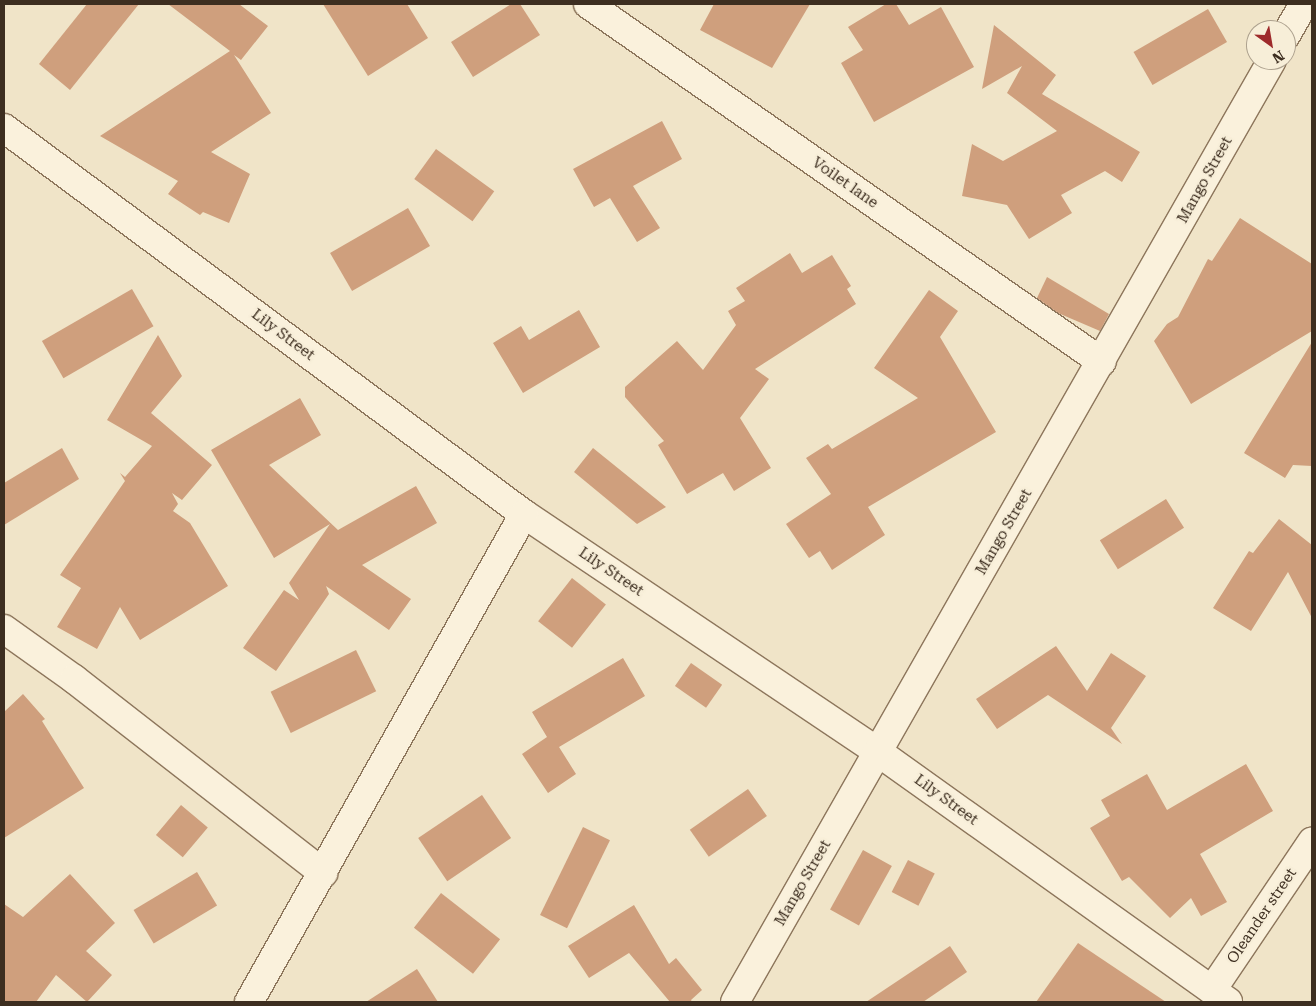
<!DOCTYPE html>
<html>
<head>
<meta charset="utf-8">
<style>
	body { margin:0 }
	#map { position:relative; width:1316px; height:1006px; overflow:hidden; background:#f0e4c8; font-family:"Roboto Serif",serif }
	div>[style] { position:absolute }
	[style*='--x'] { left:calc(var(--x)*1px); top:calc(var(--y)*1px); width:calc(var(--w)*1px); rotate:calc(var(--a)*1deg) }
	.building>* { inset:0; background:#cf9f7d; transform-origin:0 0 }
	.roads { filter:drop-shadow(1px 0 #8d765c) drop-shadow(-1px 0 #8d765c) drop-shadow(0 1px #8d765c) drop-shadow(0 -1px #8d765c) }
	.minor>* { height:28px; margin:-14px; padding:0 14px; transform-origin:14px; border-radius:14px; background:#faf1dc }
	span { translate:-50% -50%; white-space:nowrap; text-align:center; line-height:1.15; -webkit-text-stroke:4.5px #f7eed8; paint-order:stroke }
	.street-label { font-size:15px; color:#3d2e20 }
	.frame { position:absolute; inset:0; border:5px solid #3d2e20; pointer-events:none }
	.north { position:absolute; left:1246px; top:20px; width:50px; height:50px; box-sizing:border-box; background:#f7eed8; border:1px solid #ada18e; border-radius:50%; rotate:148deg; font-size:14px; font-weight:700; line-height:20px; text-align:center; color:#3d2e20 }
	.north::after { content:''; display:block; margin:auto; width:18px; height:22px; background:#9e2a2b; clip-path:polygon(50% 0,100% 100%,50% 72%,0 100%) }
</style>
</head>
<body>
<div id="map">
	<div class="building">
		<i style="clip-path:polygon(87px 4px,139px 4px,70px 90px,39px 64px)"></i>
		<i style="clip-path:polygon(168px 4px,239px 4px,268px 26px,241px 60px,234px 55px,271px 113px,211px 152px,250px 174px,229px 223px,203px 212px,200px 215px,168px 194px,178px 181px,100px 136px,230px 51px)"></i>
		<i style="clip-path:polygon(323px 4px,407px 4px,428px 38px,368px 76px)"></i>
		<i style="clip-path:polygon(511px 4px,520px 4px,540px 35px,473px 77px,451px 42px)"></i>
		<i style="clip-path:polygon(714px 4px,810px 4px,772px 68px,700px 30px)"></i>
		<i style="clip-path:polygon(886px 4px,896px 4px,909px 25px,941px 7px,974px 67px,874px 122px,841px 63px,863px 50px,848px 27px)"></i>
		<i style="left:1208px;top:9px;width:38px;height:86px;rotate:60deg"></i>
		<i style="clip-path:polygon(994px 25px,1056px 75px,1042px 94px,1140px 152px,1122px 182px,1105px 171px,1061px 195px,1072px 213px,1029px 239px,1007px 205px,962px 196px,972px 144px,1003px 161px,1057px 131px,1007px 93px,1022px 66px,982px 89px)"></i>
		<i style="clip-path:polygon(662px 121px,682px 159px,633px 186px,660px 228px,637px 242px,610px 198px,594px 207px,573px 169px)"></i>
		<i style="left:436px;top:149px;width:72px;height:37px;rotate:36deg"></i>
		<i style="left:408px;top:208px;width:44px;height:90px;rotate:60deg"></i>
		<i style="clip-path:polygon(1240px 218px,1312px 264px,1312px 331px,1191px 404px,1154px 341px,1167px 324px,1178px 317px,1208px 259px,1212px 261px)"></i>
		<i style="clip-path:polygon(790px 253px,802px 273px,832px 255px,851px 286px,847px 289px,856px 304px,755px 369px,769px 379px,740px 418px,771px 468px,734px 491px,723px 473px,687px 494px,658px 445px,664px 441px,625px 397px,625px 387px,677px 341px,703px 370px,736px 325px,728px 311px,745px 301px,736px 288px)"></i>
		<i style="clip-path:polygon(1047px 277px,1109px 314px,1100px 331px,1058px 313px,1037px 298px)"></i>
		<i style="left:132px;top:289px;width:43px;height:104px;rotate:60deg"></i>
		<i style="clip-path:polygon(929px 290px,958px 311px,940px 337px,996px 432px,868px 507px,885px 535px,832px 570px,820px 551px,809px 558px,786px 524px,831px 494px,806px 458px,828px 444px,832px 449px,918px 398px,874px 368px)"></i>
		<i style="clip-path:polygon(579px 310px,600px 347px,523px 393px,493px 343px,521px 326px,529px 340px)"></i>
		<i style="clip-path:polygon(158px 335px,182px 376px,151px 413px,212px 465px,182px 500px,172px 493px,178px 504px,173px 511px,190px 523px,228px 586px,140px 640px,120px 607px,97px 649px,57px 627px,81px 588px,60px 575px,125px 481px,120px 473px,125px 477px,152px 446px,107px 420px)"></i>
		<i style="clip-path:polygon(1312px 342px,1312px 466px,1293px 465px,1285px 478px,1244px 453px)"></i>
		<i style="clip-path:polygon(300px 398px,321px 435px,269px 465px,338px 530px,416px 486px,437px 523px,362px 565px,411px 599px,389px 630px,326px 586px,329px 594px,276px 671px,243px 648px,284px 590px,299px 600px,289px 583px,330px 524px,274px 558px,211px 450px)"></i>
		<i style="clip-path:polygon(62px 448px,79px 479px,4px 525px,4px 483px)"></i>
		<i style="clip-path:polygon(593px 448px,666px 507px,637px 524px,574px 472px)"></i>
		<i style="left:1166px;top:499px;width:34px;height:78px;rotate:58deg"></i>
		<i style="clip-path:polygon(1279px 519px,1312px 545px,1312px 618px,1288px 572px,1251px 631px,1213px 608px,1249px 551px,1253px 553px)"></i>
		<i style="left:572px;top:578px;width:43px;height:55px;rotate:38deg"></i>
		<i style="clip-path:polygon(1056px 646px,1087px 691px,1111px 653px,1146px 676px,1111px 728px,1122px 744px,1048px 695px,997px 729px,976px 699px)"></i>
		<i style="left:356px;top:650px;width:46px;height:95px;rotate:64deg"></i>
		<i style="clip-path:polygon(623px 658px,645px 696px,559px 747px,576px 774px,548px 793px,522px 754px,547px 737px,532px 712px)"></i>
		<i style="left:691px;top:663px;width:38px;height:28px;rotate:35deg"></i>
		<i style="clip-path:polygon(23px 694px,45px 719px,42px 721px,84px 788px,4px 838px,4px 712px)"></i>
		<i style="clip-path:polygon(1246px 764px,1273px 811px,1200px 854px,1227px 902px,1201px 916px,1191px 898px,1170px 918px,1129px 877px,1122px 881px,1090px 828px,1110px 816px,1101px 800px,1147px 774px,1167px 810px)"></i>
		<i style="left:748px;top:789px;width:33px;height:71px;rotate:55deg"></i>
		<i style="left:482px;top:795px;width:52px;height:77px;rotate:56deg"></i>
		<i style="left:181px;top:805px;width:35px;height:39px;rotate:40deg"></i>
		<i style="left:583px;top:827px;width:30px;height:98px;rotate:26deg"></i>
		<i style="left:863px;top:850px;width:33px;height:68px;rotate:29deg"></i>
		<i style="left:908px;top:860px;width:30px;height:36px;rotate:27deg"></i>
		<i style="left:197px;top:872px;width:39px;height:74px;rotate:59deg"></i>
		<i style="clip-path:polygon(70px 874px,115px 923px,86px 951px,112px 975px,87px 1002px,56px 975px,36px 1002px,4px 1002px,4px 904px,23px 917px)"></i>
		<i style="left:441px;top:893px;width:75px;height:44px;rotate:38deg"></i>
		<i style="clip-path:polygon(634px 905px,669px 964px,676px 958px,702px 990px,691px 1000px,692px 1002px,670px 1002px,629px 953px,589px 978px,568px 946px)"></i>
		<i style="clip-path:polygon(1078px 943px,1166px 1002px,1036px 1002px)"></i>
		<i style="clip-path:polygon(950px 946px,967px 972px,923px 1002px,866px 1002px)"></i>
		<i style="clip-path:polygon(417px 969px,438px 1002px,366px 1002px)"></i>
	</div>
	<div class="roads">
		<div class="minor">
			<i style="--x:588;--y:4;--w:626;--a:34.86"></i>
			<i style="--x:1286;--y:35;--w:36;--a:-60"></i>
			<i style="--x:4;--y:128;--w:648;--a:36.59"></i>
			<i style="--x:524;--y:514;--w:427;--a:33.9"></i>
			<i style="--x:878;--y:752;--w:430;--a:35.5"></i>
			<i style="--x:4;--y:629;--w:86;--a:35.5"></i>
			<i style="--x:74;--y:679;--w:316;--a:37.9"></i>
			<i style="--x:1212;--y:990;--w:179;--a:-56"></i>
			<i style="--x:249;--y:1002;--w:560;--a:-60.6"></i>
			<i style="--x:735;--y:1002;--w:1084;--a:-60.31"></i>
		</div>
	</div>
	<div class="street-label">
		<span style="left:1205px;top:180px;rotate:-61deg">Mango Street</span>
		<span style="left:845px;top:183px;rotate:35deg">Voilet lane</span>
		<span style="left:283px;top:335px;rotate:37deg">Lily Street</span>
		<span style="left:1004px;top:532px;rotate:-60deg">Mango Street</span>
		<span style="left:611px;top:572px;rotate:34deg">Lily Street</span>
		<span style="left:946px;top:800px;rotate:36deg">Lily Street</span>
		<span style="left:803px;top:883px;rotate:-60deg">Mango Street</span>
		<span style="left:1262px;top:916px;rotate:-56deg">Oleander street</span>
	</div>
	<div class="frame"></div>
	<div class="north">N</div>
</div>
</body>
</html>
